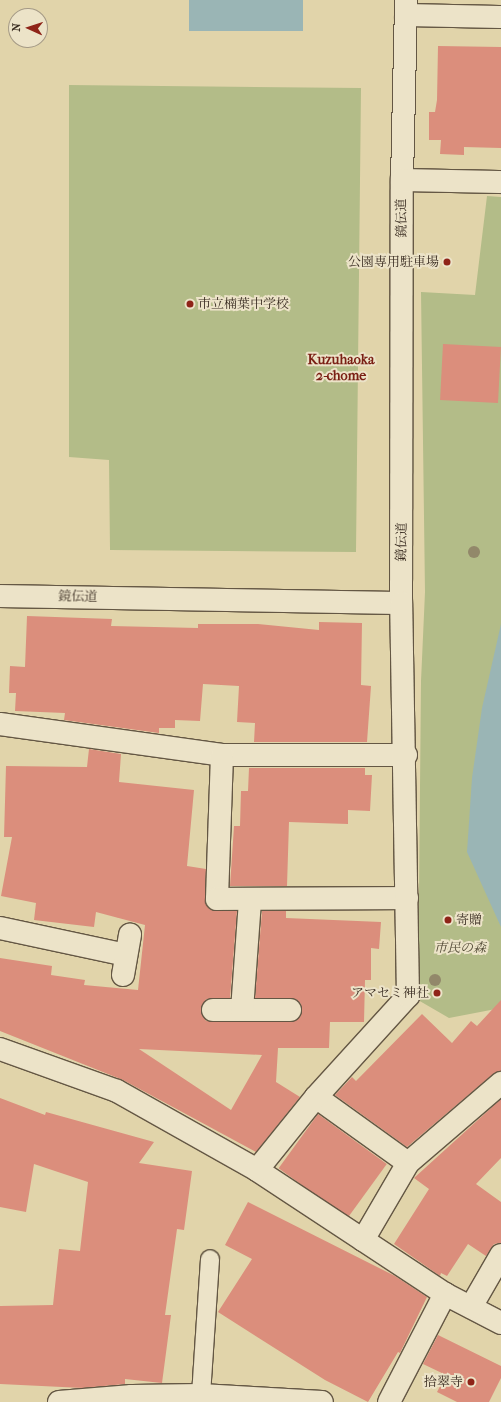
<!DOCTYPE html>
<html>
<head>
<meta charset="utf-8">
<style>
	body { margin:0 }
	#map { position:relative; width:501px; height:1402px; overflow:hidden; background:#e1d4aa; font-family:"IM FELL French Canon","Noto Serif JP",serif }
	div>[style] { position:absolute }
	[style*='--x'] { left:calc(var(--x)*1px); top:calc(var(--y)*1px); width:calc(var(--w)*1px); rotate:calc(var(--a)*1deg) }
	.green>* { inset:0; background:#b3bc88 }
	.water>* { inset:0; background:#9ab5b5; transform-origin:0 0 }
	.building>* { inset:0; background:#db8e7c; transform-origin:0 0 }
	.roads { filter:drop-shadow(1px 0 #645744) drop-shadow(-1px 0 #645744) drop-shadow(0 1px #645744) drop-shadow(0 -1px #645744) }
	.service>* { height:18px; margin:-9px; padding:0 9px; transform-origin:9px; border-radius:9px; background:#ece3c8 }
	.minor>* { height:22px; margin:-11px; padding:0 11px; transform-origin:11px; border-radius:11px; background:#ece3c8 }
	.trees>* { width:12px; height:12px; margin:-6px; border-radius:50%; background:#92886a }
	.dots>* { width:11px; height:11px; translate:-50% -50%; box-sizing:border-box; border:2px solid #ece3c8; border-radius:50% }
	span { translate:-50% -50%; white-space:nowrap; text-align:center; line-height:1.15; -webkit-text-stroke:4px #ece3c8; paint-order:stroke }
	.street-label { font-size:13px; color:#3a2d22 }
	.poi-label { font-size:13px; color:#3a2d22 }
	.right { translate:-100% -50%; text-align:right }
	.left { translate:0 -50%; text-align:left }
	.park-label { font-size:13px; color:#524a36; font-style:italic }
	.neighbourhood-label { font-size:14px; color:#7a1f14; font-weight:700 }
	.north { position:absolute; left:8px; top:8px; width:40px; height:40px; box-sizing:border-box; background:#ece3c8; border:1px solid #a59a86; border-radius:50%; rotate:273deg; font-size:11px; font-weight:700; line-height:16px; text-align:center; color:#3a2d22 }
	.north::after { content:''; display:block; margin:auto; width:14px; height:18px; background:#8f2418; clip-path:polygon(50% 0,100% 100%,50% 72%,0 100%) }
</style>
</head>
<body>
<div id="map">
	<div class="green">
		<i style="clip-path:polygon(69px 85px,361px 88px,356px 552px,110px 550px,109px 460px,69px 457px)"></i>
		<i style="clip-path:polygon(487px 196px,501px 197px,501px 1008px,449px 1018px,418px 1000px,421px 681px,425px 592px,421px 292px,475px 295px)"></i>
	</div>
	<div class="water">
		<i style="left:189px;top:0;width:114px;height:31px"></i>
		<i style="clip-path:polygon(501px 624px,501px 927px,467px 852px,472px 778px,482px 708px)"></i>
	</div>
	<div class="building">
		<i style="clip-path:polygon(438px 46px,501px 47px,501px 148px,464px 147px,464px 155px,440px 154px,441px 140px,429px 140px,429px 112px,435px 112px,437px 100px)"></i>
		<i style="left:443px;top:344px;width:58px;height:56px;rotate:3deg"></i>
		<i style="clip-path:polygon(27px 616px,112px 619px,111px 626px,198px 628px,198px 624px,258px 624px,319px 630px,319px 622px,362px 623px,361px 685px,371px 686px,367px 742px,254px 742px,255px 723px,237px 722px,239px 686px,203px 684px,200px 721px,175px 720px,175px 728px,159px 728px,159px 733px,64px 720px,65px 713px,15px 711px,16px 693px,9px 693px,10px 666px,25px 667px)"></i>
		<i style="clip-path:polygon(evenodd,89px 749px,121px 754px,119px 782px,194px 790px,187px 866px,206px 869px,205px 899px,210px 910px,237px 911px,230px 998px,206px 999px,201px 1010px,206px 1021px,290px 1022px,301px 1016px,301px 1004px,296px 999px,255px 998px,262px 911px,286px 911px,286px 918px,381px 922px,379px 949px,371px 948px,371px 980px,365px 980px,364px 1022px,330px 1022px,329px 1048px,278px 1048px,276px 1082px,300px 1097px,256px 1152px,123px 1080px,0 1031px,0 958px,52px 966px,51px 975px,85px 980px,84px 985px,138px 990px,145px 925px,96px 912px,94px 927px,34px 920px,36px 903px,1px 896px,12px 837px,4px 837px,6px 766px,87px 767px,89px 749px,139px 1049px,262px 1055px,231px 1110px,139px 1049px)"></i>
		<i style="clip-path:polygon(249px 768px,365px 768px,365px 775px,372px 775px,370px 811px,348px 810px,348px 824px,289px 822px,287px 886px,230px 886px,234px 826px,240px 826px,241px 791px,248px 791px)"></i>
		<i style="clip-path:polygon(501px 1000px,501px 1071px,493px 1074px,407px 1147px,335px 1095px,352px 1077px,356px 1081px,422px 1014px,452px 1043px,471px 1021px,477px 1026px)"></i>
		<i style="clip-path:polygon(0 1098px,45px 1115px,46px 1112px,154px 1142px,139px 1163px,192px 1171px,184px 1230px,177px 1229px,165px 1315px,171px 1315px,162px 1383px,125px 1379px,125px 1384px,83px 1388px,0 1384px,0 1306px,53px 1305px,59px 1249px,80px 1251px,88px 1182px,34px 1164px,26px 1212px,0 1207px)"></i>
		<i style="clip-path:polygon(501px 1099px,501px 1158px,476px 1184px,501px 1202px,501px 1243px,494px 1244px,486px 1256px,468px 1244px,447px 1276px,441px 1273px,440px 1276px,394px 1244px,429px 1189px,414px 1178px)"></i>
		<i style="left:318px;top:1114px;width:85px;height:67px;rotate:36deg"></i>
		<i style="clip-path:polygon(248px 1202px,395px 1276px,427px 1297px,400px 1353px,398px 1352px,368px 1402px,325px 1380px,218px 1312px,252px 1259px,225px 1245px)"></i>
		<i style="clip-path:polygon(438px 1335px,501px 1366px,501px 1378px,489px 1402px,457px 1402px,437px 1392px,446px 1375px,423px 1364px)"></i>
	</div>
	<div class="roads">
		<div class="service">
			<i style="--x:201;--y:1395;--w:136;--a:-86.2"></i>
		</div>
		<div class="minor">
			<i style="--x:406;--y:15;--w:95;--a:1.2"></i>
			<i style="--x:402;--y:180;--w:180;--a:-88.7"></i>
			<i style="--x:0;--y:596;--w:401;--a:1"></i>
			<i style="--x:401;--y:603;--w:423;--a:-89.9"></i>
			<i style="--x:402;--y:180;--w:99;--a:1.2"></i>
			<i style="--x:0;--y:724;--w:224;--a:7.9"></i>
			<i style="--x:222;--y:755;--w:184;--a:0"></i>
			<i style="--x:222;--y:755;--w:144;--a:92"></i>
			<i style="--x:217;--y:899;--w:190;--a:-0.3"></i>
			<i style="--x:0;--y:928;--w:129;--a:12.1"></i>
			<i style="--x:123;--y:975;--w:41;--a:-80.1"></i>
			<i style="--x:213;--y:1010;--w:77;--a:0"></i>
			<i style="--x:242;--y:1010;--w:110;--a:-85.8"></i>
			<i style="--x:0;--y:1049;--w:124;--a:19.7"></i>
			<i style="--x:117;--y:1091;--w:161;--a:29.4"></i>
			<i style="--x:257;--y:1170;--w:225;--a:33.4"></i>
			<i style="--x:445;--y:1294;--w:63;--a:27.4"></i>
			<i style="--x:316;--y:1097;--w:113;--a:35.7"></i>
			<i style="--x:257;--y:1170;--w:94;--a:-51.1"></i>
			<i style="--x:316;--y:1097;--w:137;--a:-47.7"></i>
			<i style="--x:408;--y:996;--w:393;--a:-91"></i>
			<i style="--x:363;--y:1240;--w:89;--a:-59.7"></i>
			<i style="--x:408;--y:1163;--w:123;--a:-40.7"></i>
			<i style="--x:471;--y:1307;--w:60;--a:-60"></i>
			<i style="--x:59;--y:1402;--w:73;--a:-4.7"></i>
			<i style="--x:132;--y:1402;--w:6;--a:-90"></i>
			<i style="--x:132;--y:1396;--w:69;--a:-0.8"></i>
			<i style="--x:201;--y:1395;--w:121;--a:3.3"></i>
			<i style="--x:389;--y:1402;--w:122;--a:-62.6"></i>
		</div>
	</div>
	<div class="trees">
		<i style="left:474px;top:552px"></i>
		<i style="left:435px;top:980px"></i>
	</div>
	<div class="dots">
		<i style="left:447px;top:262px;background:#8f2418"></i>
		<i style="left:190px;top:304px;background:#8f2418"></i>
		<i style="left:448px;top:920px;background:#8f2418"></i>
		<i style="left:437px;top:993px;background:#8f2418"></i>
		<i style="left:471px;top:1382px;background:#8f2418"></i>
	</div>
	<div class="street-label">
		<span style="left:402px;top:218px;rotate:-91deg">鏡伝道</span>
		<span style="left:402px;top:542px;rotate:-89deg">鏡伝道</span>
		<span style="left:78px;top:597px;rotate:1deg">鏡伝道</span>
	</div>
	<div class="poi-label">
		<span class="right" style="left:439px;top:262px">公園専用駐車場</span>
		<span class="left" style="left:198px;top:304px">市立楠葉中学校</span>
		<span class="left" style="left:456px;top:920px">寄贈</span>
		<span class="right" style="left:429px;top:993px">アマセミ神社</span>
		<span class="right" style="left:463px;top:1382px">拾翠寺</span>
	</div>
	<div class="park-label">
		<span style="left:460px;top:948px">市民の森</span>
	</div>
	<div class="neighbourhood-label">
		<span style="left:341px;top:368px">Kuzuhaoka<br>2-chome</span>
	</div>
	<div class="north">N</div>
</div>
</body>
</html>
